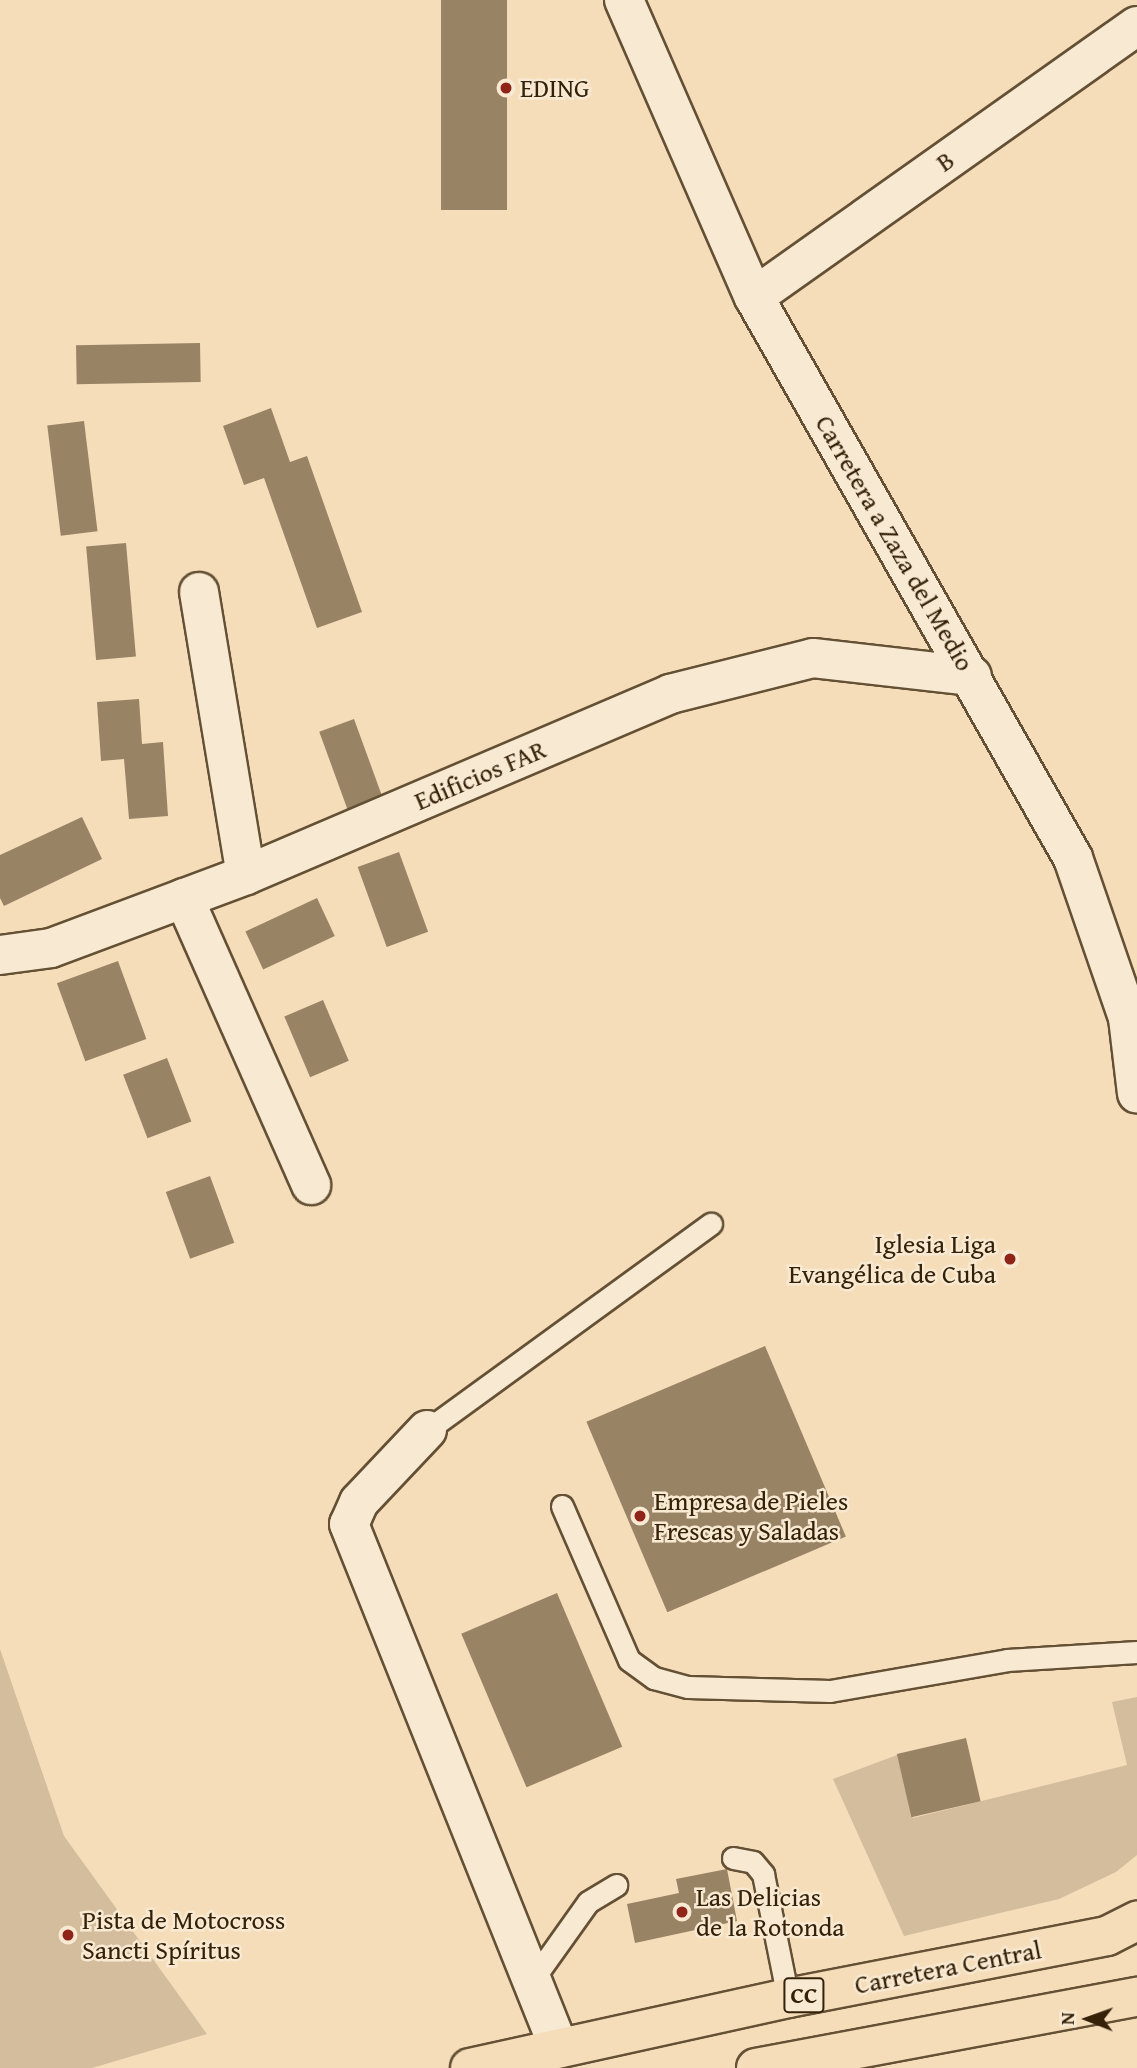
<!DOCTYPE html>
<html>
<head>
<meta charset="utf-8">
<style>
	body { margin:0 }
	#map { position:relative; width:1137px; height:2068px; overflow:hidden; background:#f5ddba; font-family:"Gentium Book Plus",serif }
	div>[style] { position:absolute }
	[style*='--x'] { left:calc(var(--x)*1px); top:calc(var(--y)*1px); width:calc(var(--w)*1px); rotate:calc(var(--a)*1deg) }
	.green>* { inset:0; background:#d4bd9c }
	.building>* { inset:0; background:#988365; transform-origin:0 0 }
	.roads { filter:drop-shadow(2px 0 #645034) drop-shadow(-2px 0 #645034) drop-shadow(0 2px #645034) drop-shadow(0 -2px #645034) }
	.service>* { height:21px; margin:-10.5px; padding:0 10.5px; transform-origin:10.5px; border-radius:10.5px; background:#f8e9d2 }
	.minor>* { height:38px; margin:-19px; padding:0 19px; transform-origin:19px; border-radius:19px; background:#f8e9d2 }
	.secondary>* { height:38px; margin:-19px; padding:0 19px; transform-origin:19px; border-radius:19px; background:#f8e9d2 }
	.trunk>* { height:38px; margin:-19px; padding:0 19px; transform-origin:19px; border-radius:19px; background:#f5ddba }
	.dots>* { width:19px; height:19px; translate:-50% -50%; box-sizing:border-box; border:4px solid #f8e9d2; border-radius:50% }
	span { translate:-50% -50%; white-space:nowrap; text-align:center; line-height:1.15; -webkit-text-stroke:5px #f8e9d2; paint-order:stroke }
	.shield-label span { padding:2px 5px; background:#f8e9d2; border:2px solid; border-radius:5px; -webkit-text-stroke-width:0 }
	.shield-label { font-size:24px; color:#342108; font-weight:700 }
	.poi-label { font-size:26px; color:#342108 }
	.left { translate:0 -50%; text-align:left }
	.right { translate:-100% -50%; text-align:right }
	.street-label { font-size:26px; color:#342108 }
	.north { position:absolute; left:1053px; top:1984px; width:70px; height:70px; -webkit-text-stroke:5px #f8e9d2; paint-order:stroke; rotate:271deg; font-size:19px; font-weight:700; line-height:28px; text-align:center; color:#342108 }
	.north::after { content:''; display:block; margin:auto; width:24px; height:32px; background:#342108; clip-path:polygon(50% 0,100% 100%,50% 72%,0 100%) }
</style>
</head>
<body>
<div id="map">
	<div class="green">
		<i style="clip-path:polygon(0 1649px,64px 1836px,207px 2034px,92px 2068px,0 2068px)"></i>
		<i style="clip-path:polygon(1137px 1697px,1137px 1855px,1116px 1872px,1059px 1899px,904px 1936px,833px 1779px,897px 1755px,913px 1818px,1127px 1765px,1112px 1702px)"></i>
	</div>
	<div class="building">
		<i style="left:441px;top:0;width:66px;height:210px"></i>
		<i style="left:200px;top:343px;width:39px;height:124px;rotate:89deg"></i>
		<i style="clip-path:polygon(271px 408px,290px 462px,307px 456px,362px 612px,317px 628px,264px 478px,244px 485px,223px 426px)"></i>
		<i style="left:84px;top:421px;width:111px;height:37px;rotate:83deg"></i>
		<i style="left:126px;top:543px;width:114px;height:40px;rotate:85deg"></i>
		<i style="clip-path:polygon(139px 699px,142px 744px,163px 742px,168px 816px,129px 819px,124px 759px,101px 761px,97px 702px)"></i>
		<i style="left:354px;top:719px;width:83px;height:37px;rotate:70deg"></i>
		<i style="clip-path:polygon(82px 817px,102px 859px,4px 906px,0 898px,0 855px)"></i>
		<i style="left:399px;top:852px;width:85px;height:44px;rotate:70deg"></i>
		<i style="left:317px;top:898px;width:42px;height:79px;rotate:65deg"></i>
		<i style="left:118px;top:961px;width:83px;height:65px;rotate:70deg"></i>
		<i style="left:323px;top:1000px;width:66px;height:42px;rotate:67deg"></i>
		<i style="left:167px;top:1058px;width:68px;height:47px;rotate:69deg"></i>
		<i style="left:210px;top:1176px;width:71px;height:47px;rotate:70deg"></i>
		<i style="left:765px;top:1346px;width:207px;height:194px;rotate:67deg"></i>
		<i style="left:557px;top:1593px;width:167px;height:104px;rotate:67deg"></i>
		<i style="left:966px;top:1738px;width:65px;height:71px;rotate:77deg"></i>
		<i style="clip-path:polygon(727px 1869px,737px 1921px,635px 1943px,627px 1904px,679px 1893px,676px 1879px)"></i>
	</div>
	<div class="roads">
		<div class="service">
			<i style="--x:427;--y:1430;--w:351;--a:-36"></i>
			<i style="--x:562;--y:1506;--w:168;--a:66.5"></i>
			<i style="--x:629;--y:1660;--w:31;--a:36"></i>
			<i style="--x:654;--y:1678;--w:35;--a:15"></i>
			<i style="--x:688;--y:1687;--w:142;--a:1.6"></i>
			<i style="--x:830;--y:1691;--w:180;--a:-9.9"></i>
			<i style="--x:1007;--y:1660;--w:130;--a:-3.5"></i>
			<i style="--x:733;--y:1858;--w:20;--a:11"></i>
			<i style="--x:753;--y:1862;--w:16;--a:50"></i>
			<i style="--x:763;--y:1874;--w:126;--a:78.6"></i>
			<i style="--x:531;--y:1982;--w:98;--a:-54.5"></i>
			<i style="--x:588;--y:1902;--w:33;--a:-31"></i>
		</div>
		<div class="minor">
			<i style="--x:754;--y:297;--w:469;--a:-35.3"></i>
			<i style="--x:199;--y:592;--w:287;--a:80.6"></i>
			<i style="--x:184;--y:898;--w:314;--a:66.1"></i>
			<i style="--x:0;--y:955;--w:51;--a:-7.8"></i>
			<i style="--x:51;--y:948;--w:208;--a:-20.5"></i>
			<i style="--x:246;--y:875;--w:461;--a:-23.1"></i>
			<i style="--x:670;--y:694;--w:147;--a:-14.1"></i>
			<i style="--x:813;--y:658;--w:160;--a:6.5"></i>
			<i style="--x:427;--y:1430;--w:99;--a:133.4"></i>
			<i style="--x:359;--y:1502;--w:24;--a:114"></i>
			<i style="--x:349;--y:1524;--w:565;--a:68.16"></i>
		</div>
		<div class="secondary">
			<i style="--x:624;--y:0;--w:324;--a:66.4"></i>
			<i style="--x:754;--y:297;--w:645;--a:60.38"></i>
			<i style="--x:1073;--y:858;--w:169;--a:71"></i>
			<i style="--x:1128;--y:1018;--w:76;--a:83.2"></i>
		</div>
		<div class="trunk">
			<i style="--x:470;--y:2068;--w:326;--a:-12.4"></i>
			<i style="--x:788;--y:1998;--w:325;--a:-11"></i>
			<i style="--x:1107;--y:1936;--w:34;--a:-27"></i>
			<i style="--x:756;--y:2068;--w:388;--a:-10.6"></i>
		</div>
	</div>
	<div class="dots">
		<i style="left:506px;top:88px;background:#8f2418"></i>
		<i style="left:1010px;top:1259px;background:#8f2418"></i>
		<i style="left:640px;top:1516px;background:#8f2418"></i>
		<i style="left:682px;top:1912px;background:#8f2418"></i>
		<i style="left:68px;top:1935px;background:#8f2418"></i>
	</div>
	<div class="shield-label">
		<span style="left:804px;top:1995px">CC</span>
	</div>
	<div class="poi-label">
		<span class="left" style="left:520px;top:88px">EDING</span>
		<span class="right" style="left:996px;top:1259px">Iglesia Liga<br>Evangélica de Cuba</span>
		<span class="left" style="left:654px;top:1516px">Empresa de Pieles<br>Frescas y Saladas</span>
		<span class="left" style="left:696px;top:1912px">Las Delicias<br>de la Rotonda</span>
		<span class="left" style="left:82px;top:1935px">Pista de Motocross<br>Sancti Spíritus</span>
	</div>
	<div class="street-label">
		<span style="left:945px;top:161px;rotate:-35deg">B</span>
		<span style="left:895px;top:543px;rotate:60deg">Carretera a Zaza del Medio</span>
		<span style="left:480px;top:775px;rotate:-23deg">Edificios FAR</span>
		<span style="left:948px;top:1967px;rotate:-11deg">Carretera Central</span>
	</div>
	<div class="north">N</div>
</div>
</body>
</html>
